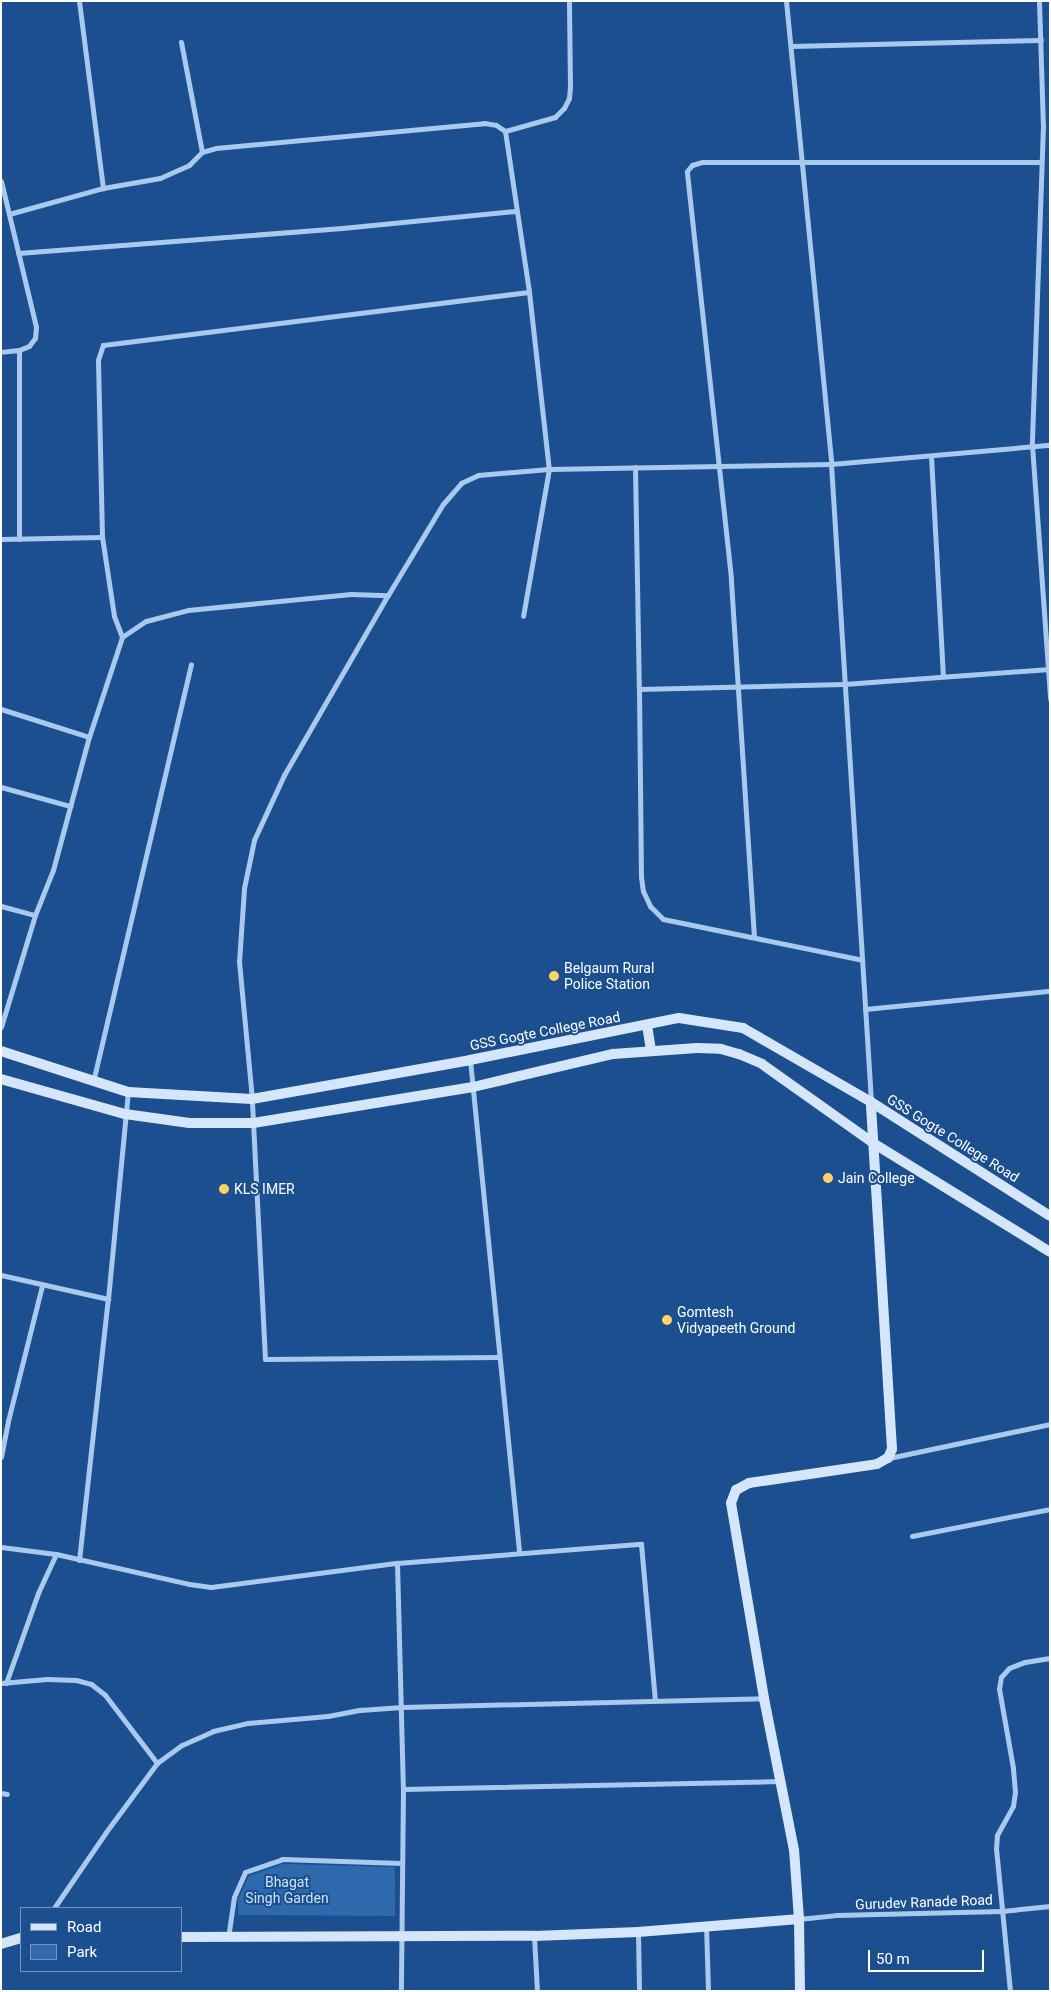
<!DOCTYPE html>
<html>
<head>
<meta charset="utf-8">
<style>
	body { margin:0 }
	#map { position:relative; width:1051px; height:1992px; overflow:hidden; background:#1b4f8f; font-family:Roboto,sans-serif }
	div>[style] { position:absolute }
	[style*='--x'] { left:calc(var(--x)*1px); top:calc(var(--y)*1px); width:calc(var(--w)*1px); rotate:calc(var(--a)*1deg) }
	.green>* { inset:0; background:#2e69ad }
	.street>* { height:5px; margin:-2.5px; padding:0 2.5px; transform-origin:2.5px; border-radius:2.5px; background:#a9c9ee }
	.secondary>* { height:10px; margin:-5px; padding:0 5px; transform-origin:5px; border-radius:5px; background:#d6e6fa }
	.dots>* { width:14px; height:14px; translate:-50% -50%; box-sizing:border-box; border:2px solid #1b4f8f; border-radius:50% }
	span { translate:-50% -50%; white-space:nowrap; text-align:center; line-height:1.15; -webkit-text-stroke:4px #1b4f8f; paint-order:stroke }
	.poi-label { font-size:14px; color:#fff }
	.left { translate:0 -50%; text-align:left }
	.street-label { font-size:14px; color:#fff }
	.park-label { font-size:14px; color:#cfe3fa }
	.frame { position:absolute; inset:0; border:2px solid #fff; pointer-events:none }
	.legend { position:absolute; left:20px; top:1907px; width:162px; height:65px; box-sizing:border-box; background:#1b4f8f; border:1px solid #7695bc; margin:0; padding:6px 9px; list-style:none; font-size:15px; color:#fff }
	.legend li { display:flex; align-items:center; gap:10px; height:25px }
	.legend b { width:25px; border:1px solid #7695bc }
	.scale { position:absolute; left:868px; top:1950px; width:116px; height:22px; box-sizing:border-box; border:2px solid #fff; border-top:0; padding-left:6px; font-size:15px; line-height:18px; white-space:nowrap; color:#fff; -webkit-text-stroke:4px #1b4f8f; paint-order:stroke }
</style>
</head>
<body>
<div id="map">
	<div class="green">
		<i style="clip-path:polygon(283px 1864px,395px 1867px,395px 1916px,238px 1915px,238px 1899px,249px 1876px)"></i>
	</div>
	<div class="street">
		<i style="--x:79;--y:1;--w:189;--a:82.7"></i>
		<i style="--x:786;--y:1;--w:465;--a:84.4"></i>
		<i style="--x:831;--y:464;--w:639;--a:86.41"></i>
		<i style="--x:1039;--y:1;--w:124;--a:88.2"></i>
		<i style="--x:1043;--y:125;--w:320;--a:92"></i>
		<i style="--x:1032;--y:445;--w:255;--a:85.9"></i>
		<i style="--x:181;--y:42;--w:112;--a:79.2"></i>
		<i style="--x:791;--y:46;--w:250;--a:-1.4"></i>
		<i style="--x:505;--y:131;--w:52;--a:-15.6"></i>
		<i style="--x:555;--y:117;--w:13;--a:-45"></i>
		<i style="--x:564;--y:108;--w:11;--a:-63"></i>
		<i style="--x:569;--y:98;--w:11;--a:-85"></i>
		<i style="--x:570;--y:87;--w:86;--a:-90.7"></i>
		<i style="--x:1;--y:181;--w:150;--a:76.5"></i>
		<i style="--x:36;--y:327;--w:11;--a:95"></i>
		<i style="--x:35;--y:338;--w:10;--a:127"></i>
		<i style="--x:29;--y:346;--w:11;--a:158"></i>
		<i style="--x:19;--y:350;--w:18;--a:174"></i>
		<i style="--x:9;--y:214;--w:98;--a:-15.5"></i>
		<i style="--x:103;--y:188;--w:58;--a:-10"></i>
		<i style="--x:160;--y:178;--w:32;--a:-24"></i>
		<i style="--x:189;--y:165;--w:18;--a:-45"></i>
		<i style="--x:202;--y:152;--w:15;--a:-16"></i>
		<i style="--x:216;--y:148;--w:269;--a:-5.3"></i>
		<i style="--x:484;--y:123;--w:12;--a:9"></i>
		<i style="--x:496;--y:125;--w:11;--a:34"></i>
		<i style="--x:505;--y:131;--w:163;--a:81.5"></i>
		<i style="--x:529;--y:292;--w:178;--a:83.6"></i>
		<i style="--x:549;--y:469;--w:149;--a:100"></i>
		<i style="--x:18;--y:253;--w:325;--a:-4.4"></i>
		<i style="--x:342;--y:228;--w:175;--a:-5.6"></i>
		<i style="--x:19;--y:350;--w:189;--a:90"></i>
		<i style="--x:931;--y:456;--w:220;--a:86.9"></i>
		<i style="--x:635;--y:467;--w:222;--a:89"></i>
		<i style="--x:639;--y:689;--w:205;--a:-1.4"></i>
		<i style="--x:844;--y:684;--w:206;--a:-4.2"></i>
		<i style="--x:1;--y:539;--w:101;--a:-1.1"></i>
		<i style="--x:122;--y:637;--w:22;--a:-111"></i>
		<i style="--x:114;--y:616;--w:80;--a:-98.6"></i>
		<i style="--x:102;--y:537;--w:177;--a:-91.3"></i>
		<i style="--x:98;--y:360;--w:16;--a:-72"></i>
		<i style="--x:103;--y:345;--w:429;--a:-7.1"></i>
		<i style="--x:639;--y:689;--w:188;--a:89.4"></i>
		<i style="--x:641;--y:877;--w:14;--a:82"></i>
		<i style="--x:643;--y:891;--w:17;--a:65"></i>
		<i style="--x:650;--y:906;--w:18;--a:45"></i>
		<i style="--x:663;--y:919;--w:203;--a:11.6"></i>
		<i style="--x:1;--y:709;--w:92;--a:17.7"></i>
		<i style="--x:1;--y:787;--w:72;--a:15.4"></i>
		<i style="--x:1;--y:906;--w:35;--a:15"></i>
		<i style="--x:754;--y:937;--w:360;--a:-93.7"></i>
		<i style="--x:731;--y:578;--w:409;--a:-96.2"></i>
		<i style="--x:687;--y:171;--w:8;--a:-50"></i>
		<i style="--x:692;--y:165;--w:10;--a:-17"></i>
		<i style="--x:702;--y:162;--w:339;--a:0"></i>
		<i style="--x:865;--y:1009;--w:186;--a:-5.6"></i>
		<i style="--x:1;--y:1027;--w:117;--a:-73.1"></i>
		<i style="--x:35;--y:915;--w:48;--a:-68.2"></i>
		<i style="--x:53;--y:870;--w:138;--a:-74.9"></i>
		<i style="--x:89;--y:737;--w:105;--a:-71.7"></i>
		<i style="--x:122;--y:637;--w:29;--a:-34"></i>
		<i style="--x:146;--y:621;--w:43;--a:-14.7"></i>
		<i style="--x:188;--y:610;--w:164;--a:-5.6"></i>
		<i style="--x:351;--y:594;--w:37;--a:2"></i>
		<i style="--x:470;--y:1060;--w:495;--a:84.3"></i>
		<i style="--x:93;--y:1082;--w:429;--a:-76.8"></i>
		<i style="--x:1;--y:1275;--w:110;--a:12.6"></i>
		<i style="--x:499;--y:1357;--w:234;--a:179.5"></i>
		<i style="--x:265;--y:1359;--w:260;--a:-92.9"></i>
		<i style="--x:252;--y:1099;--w:138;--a:-95.4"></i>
		<i style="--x:239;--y:962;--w:74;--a:-86.1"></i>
		<i style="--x:244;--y:888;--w:49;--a:-78.2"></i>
		<i style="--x:254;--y:840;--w:72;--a:-65.2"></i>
		<i style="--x:284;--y:775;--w:208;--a:-60"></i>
		<i style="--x:388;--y:595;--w:106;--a:-58.9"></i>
		<i style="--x:443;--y:504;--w:28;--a:-49"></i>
		<i style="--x:461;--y:483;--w:19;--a:-25"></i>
		<i style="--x:478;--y:475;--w:71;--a:-4.8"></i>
		<i style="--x:549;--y:469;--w:282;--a:-1"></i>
		<i style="--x:831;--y:464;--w:220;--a:-5"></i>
		<i style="--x:1;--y:1457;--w:37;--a:-79"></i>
		<i style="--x:8;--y:1421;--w:139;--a:-75.9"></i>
		<i style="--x:889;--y:1458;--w:165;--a:-11.9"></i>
		<i style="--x:912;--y:1536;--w:141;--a:-11.1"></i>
		<i style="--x:1;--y:1547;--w:55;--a:7.3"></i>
		<i style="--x:56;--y:1554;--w:136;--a:12.7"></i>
		<i style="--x:189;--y:1584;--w:22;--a:8"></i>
		<i style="--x:211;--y:1587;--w:188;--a:-7.4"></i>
		<i style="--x:397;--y:1563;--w:245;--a:-4.5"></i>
		<i style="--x:641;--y:1544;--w:157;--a:84.9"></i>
		<i style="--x:79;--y:1560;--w:263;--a:-83.7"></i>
		<i style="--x:108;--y:1299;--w:208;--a:-84.5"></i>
		<i style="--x:397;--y:1563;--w:226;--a:88.5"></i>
		<i style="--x:403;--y:1789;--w:202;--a:90.6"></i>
		<i style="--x:1;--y:1683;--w:46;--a:-5"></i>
		<i style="--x:47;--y:1679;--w:29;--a:2"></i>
		<i style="--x:76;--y:1680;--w:16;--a:15"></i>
		<i style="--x:91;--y:1684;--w:18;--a:38"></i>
		<i style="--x:105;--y:1695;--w:86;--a:52.6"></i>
		<i style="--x:6;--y:1683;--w:96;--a:-70.4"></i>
		<i style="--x:38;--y:1593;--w:43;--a:-65.2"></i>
		<i style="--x:403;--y:1789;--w:377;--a:-1.2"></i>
		<i style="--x:1;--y:1793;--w:6;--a:9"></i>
		<i style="--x:54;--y:1908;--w:92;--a:-55.6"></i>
		<i style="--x:106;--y:1832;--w:86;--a:-53.5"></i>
		<i style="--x:157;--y:1763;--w:31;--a:-36"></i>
		<i style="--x:182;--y:1745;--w:34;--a:-24"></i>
		<i style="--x:213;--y:1731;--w:35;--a:-13"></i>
		<i style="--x:247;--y:1723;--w:81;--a:-4.9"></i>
		<i style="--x:328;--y:1716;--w:33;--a:-11"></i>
		<i style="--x:360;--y:1710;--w:42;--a:-4.1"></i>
		<i style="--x:402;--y:1707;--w:362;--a:-1.4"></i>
		<i style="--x:799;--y:1919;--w:37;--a:-6"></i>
		<i style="--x:836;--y:1915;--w:166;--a:-1.4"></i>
		<i style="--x:1002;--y:1911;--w:48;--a:-5.9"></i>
		<i style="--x:706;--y:1926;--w:65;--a:88.2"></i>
		<i style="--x:638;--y:1932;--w:59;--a:89"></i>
		<i style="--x:534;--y:1936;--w:55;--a:86.9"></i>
		<i style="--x:228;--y:1938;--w:41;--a:-81.7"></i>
		<i style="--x:234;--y:1897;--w:27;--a:-66"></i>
		<i style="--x:245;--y:1872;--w:39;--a:-19"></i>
		<i style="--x:282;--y:1859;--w:119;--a:1.9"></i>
		<i style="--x:1010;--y:1991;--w:143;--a:-95.6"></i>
		<i style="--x:996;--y:1849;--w:14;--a:-86"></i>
		<i style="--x:997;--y:1835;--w:33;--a:-61"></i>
		<i style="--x:1013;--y:1806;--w:14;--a:-82"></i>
		<i style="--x:1015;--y:1792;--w:24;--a:-95"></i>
		<i style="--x:1013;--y:1768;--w:80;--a:-100"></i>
		<i style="--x:999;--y:1689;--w:12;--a:-81"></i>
		<i style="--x:1001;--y:1677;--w:12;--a:-48"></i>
		<i style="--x:1009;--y:1668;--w:17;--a:-21"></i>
		<i style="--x:1025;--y:1662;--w:25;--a:-9"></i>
	</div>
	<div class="secondary">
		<i style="--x:647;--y:1025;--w:26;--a:81"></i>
		<i style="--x:1;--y:1051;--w:133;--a:17.9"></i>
		<i style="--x:128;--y:1092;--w:124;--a:3.2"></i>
		<i style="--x:252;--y:1099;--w:221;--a:-10.1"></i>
		<i style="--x:470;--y:1060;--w:213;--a:-11.4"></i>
		<i style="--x:679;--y:1018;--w:65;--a:8.9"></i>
		<i style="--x:743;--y:1028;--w:148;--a:30"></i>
		<i style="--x:871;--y:1102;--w:212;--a:32.5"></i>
		<i style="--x:1;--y:1079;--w:129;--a:15.8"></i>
		<i style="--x:125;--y:1114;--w:65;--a:8"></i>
		<i style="--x:189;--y:1123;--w:64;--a:0"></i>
		<i style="--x:253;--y:1123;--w:223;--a:-9.3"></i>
		<i style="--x:473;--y:1087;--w:144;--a:-13.3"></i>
		<i style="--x:613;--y:1054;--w:84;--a:-4.1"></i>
		<i style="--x:697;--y:1048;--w:24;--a:2"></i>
		<i style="--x:721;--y:1049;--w:19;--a:16"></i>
		<i style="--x:739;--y:1054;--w:25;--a:23"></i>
		<i style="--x:762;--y:1064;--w:136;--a:35.4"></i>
		<i style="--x:873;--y:1143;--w:208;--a:31.6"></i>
		<i style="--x:181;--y:1937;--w:353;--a:-0.2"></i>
		<i style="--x:534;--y:1936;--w:104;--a:-2.2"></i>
		<i style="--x:638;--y:1932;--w:162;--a:-4.6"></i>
		<i style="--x:1;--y:1944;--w:21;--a:-17"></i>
		<i style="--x:800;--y:1991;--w:72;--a:-90.8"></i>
		<i style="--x:799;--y:1919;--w:69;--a:-94.1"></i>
		<i style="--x:794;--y:1850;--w:155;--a:-101.2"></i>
		<i style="--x:764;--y:1698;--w:198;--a:-99.6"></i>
		<i style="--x:731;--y:1503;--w:14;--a:-69"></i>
		<i style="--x:736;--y:1490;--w:15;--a:-28"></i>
		<i style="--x:749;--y:1483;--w:129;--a:-8.4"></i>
		<i style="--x:877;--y:1464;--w:13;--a:-29"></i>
		<i style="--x:888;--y:1458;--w:10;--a:-66"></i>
		<i style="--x:892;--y:1449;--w:348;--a:-93.5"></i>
	</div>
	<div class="dots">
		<i style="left:554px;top:976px;background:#ffd166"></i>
		<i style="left:828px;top:1178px;background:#ffd166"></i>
		<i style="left:224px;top:1189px;background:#ffd166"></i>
		<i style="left:667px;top:1320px;background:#ffd166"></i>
	</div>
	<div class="poi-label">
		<span class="left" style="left:564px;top:976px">Belgaum Rural<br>Police Station</span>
		<span class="left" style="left:838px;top:1178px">Jain College</span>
		<span class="left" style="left:234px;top:1189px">KLS IMER</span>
		<span class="left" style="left:677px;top:1320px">Gomtesh<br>Vidyapeeth Ground</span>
	</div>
	<div class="street-label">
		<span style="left:545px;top:1031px;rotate:-11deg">GSS Gogte College Road</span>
		<span style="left:953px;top:1138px;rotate:32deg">GSS Gogte College Road</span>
		<span style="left:924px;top:1902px;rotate:-2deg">Gurudev Ranade Road</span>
	</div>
	<div class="park-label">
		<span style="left:287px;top:1890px">Bhagat<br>Singh Garden</span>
	</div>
	<div class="frame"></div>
	<ul class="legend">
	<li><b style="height:6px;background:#d6e6fa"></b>Road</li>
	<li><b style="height:14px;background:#2e69ad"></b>Park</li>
	</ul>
	<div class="scale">50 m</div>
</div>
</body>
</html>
